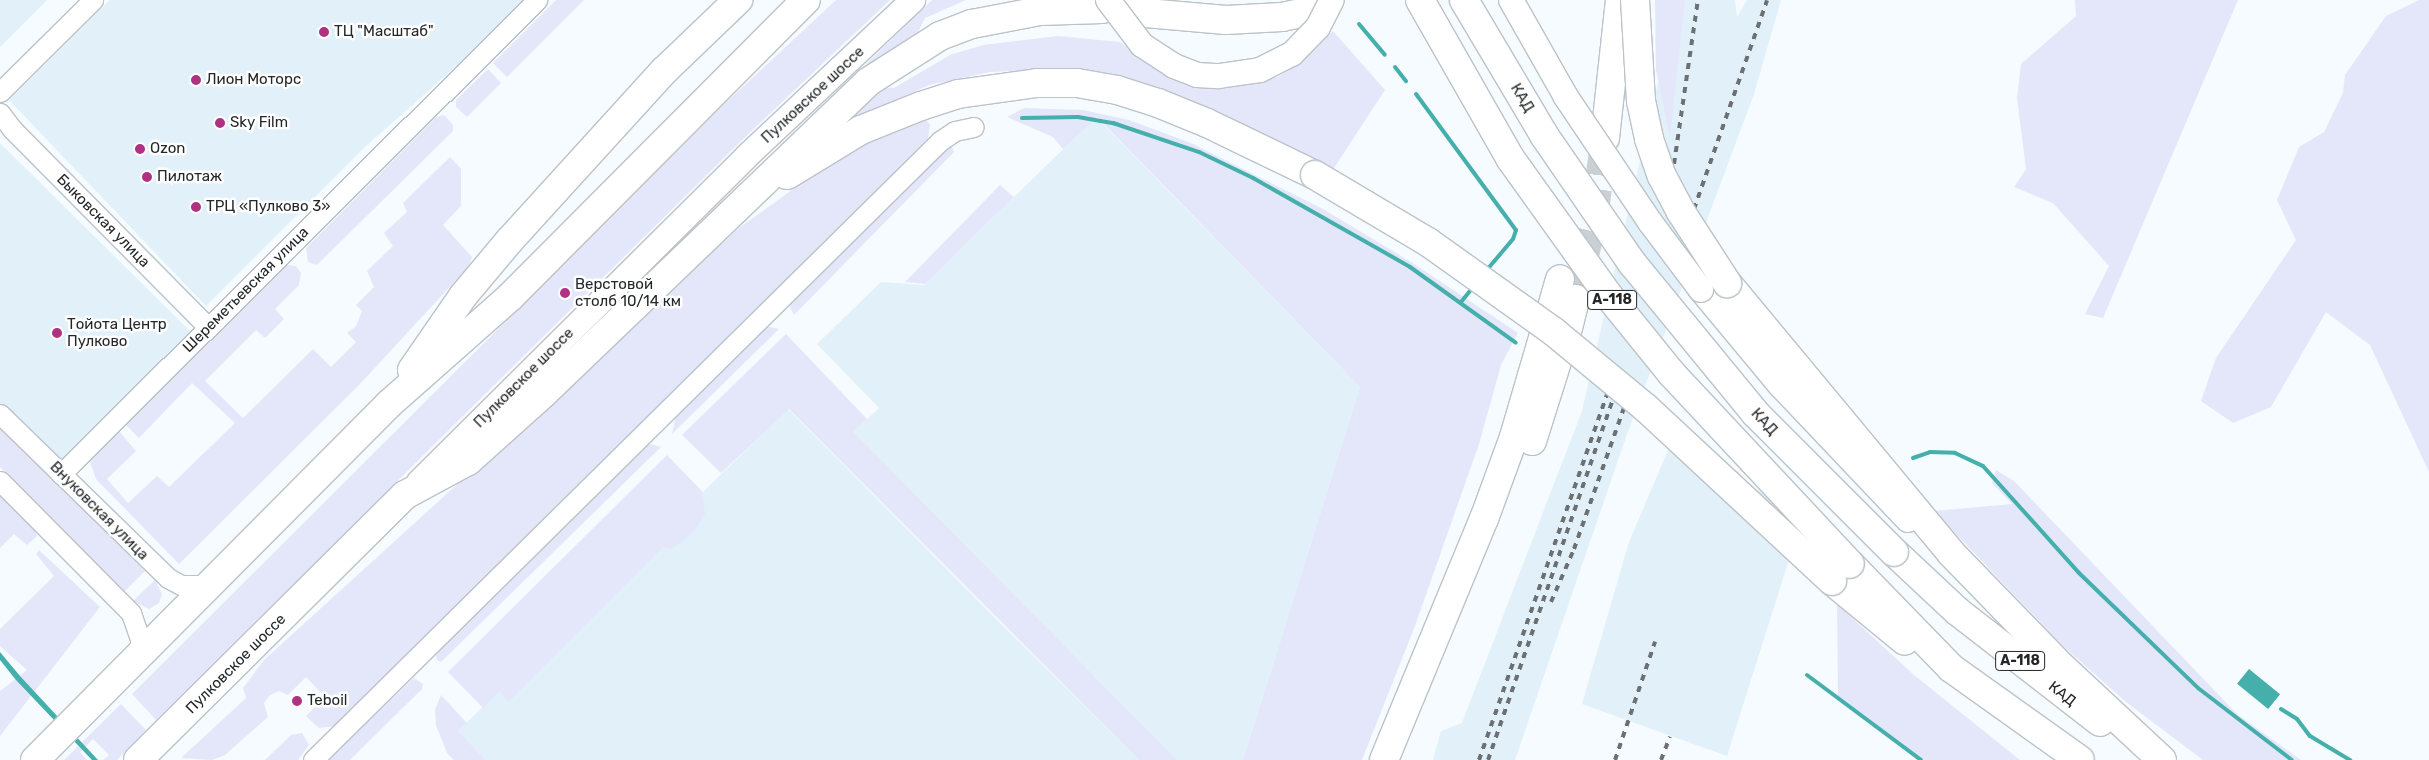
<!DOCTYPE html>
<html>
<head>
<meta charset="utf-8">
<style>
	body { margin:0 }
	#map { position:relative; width:2429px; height:760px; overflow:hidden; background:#f5fbff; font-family:Rubik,sans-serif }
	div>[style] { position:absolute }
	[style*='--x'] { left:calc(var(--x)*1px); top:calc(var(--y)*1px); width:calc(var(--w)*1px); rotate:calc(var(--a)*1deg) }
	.built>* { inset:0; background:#e1f0f9 }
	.green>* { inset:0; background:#e4e7fa }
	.water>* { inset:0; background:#45afab; transform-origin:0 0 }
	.stream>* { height:4px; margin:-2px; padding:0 2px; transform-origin:2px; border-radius:2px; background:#45afab }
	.highway-tunnel>* { height:28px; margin-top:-14px; transform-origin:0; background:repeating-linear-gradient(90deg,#cbd0d4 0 28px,transparent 0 42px) }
	.roads { filter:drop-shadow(1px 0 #bcc3c8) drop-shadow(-1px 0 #bcc3c8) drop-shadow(0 1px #bcc3c8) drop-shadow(0 -1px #bcc3c8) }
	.minor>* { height:19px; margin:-9.5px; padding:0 9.5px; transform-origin:9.5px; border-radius:9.5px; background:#fff }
	.major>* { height:24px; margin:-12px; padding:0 12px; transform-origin:12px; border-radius:12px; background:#fff }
	.highway>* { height:28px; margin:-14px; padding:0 14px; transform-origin:14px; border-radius:14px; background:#fff }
	.rail>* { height:4px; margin-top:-2px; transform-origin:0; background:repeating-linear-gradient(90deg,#6d7073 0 6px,transparent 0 12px) }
	.bridges { filter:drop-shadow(1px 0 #bcc3c8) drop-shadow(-1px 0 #bcc3c8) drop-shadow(0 1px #bcc3c8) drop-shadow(0 -1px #bcc3c8) }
	.major-bridge>* { height:24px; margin:-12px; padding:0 12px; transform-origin:12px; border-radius:12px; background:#fff }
	.highway-bridge>* { height:28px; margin:-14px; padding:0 14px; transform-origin:14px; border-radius:14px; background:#fff }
	.dots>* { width:14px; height:14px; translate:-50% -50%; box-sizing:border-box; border:2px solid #fff; border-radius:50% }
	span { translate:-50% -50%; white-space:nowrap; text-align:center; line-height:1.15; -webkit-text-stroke:5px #fff; paint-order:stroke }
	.shield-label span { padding:1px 4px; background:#fff; border:1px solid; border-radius:4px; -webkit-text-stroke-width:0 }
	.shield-label { font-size:14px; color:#242628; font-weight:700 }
	.poi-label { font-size:15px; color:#242628 }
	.left { translate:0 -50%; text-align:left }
	.street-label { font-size:15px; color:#242628 }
</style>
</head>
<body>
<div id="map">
	<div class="built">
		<i style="clip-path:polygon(0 0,47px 0,0 47px)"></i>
		<i style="clip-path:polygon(110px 0,531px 0,366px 146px,206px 306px,9px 100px)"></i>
		<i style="clip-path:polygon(1665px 0,1735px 0,1737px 17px,1747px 0,1781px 0,1754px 94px,1626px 437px,1515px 760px,1433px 760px,1441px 731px,1462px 723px,1582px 411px,1661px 70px)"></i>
		<i style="clip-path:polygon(1096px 117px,1360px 387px,1243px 760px,1177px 760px,854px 432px,879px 408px,817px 344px,881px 282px,924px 285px)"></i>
		<i style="clip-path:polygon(0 143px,199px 340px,64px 469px,0 404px)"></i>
		<i style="clip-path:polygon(788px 409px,1004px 627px,1139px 760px,486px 760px,458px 731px)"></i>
		<i style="clip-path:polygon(1669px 448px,1804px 512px,1727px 756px,1582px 704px,1629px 542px)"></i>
	</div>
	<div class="green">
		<i style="clip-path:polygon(556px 0,584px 0,507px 77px,493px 63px)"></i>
		<i style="clip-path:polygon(836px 0,890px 0,742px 140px,156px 720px,132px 694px,717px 111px)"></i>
		<i style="clip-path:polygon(932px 0,966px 0,925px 18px,918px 32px,859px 71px)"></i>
		<i style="clip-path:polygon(1655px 0,1685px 0,1670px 137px,1656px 70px)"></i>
		<i style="clip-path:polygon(2075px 0,2238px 0,2103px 318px,2085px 314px,2109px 266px,2053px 203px,2014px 187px,2026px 169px,2017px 98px,2021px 64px,2076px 16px)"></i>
		<i style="clip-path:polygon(2419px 0,2429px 0,2429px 472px,2370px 345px,2326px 312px,2271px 407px,2233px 423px,2201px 401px,2216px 358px,2296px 240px,2277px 200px,2299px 147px,2324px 132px,2343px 93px,2345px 75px,2386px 16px)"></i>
		<i style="clip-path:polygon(1333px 31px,1385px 90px,1334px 168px,1154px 86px,1100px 73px,1062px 69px,990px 72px,929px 85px,844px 123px,880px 87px,894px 88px,950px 55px,983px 45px,1058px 36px,1120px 42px,1166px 76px,1195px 87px,1220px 89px,1278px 77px,1299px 64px)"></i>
		<i style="clip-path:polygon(488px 69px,501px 83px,467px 117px,456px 107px,456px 100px)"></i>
		<i style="clip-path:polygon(1024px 108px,1083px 110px,1129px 120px,1191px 143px,1323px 209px,1411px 262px,1518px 333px,1501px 365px,1479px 444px,1415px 626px,1362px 760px,1243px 760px,1360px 387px,1097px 117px,1063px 149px,1053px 137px,1007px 117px)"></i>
		<i style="clip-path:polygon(444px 115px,453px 125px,453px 131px,317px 265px,308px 262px,306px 248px,436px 117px)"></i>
		<i style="clip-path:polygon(926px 119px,930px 125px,928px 139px,336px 726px,319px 728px,306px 716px,325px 697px,306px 677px,288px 695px,279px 691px,270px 695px,264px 703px,268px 717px,225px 755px,212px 760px,181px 758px,246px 698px,243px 688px,264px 660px,739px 228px,825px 166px,867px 144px)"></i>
		<i style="clip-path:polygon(944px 146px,952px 147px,954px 152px,794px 315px,789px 305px,791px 301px)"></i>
		<i style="clip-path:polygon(450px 157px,461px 169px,461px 206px,443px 225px,472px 257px,469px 266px,360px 384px,179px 564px,96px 479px,90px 462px,118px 430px,136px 451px,107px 479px,128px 503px,157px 476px,169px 487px,235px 423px,192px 383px,139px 438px,125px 424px,287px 265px,296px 266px,301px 273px,299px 285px,275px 309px,284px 319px,265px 338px,256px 330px,205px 381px,243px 418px,313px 349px,331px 367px,356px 342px,347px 333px,356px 326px,362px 311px,356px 305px,374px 287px,367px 271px,393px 246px,384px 233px,407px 212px,403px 203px)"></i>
		<i style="clip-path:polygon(1000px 185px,1014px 197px,925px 284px,905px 282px)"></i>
		<i style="clip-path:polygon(766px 326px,779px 329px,672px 434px,676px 415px)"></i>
		<i style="clip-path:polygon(786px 334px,867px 419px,854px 432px,1177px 760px,1139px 760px,789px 409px,721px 473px,682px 435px)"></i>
		<i style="clip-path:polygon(0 426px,145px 571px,124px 592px,0 467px)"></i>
		<i style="clip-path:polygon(650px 444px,661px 447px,441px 662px,437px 660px,435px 649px,639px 448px)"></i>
		<i style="clip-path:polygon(667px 455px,702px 491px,705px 514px,698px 526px,681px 543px,670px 549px,663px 547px,508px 702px,500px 691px,483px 708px,448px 672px)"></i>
		<i style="clip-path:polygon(1996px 470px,2014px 481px,2237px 714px,2301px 760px,2203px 760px,2126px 702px,2063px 646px,1934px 511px,2012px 504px,1992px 483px)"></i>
		<i style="clip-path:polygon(0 494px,35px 531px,37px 536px,27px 545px,14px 534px,0 548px)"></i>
		<i style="clip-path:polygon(39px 550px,100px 607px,0 736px,0 691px,27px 670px,0 646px,0 629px,54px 576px,36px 554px)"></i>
		<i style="clip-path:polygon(155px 580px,162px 594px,159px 603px,149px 609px,133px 601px)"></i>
		<i style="clip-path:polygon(1837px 604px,1914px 675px,2020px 760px,1924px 760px,1838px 696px)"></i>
		<i style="clip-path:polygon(414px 678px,423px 684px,422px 689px,350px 760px,328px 760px)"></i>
		<i style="clip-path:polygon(441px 695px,467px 723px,458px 731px,486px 760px,454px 760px,447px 753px,436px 725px,435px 710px)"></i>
		<i style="clip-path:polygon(121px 704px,146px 730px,117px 760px,103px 760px,109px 755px,93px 739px,80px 752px,87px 760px,64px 760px)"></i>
		<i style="clip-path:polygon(302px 733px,309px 745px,298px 760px,265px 760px,291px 735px)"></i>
	</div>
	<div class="water">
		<i style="clip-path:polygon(0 652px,20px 676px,98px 760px,92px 760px,16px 680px,0 660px)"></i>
		<i style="left:2249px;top:669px;width:40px;height:19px;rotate:39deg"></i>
	</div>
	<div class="stream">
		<i style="--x:1359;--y:24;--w:40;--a:50"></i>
		<i style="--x:1395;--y:67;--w:18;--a:52"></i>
		<i style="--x:1416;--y:94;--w:169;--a:53.7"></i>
		<i style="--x:1516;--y:230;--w:9;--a:108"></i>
		<i style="--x:1513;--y:239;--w:42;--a:130.2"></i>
		<i style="--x:1022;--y:118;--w:56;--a:-1"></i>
		<i style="--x:1078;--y:117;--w:36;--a:10"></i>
		<i style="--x:1113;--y:123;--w:91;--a:18.6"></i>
		<i style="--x:1199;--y:152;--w:60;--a:25.7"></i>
		<i style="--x:1253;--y:178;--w:180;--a:29.5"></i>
		<i style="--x:1410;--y:267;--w:130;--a:35.6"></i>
		<i style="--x:1461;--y:302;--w:21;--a:-51"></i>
		<i style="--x:1913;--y:458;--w:18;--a:-19"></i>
		<i style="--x:1930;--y:452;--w:25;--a:2"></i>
		<i style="--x:1955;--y:453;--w:31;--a:25"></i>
		<i style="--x:1983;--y:466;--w:144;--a:48.1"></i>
		<i style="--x:2079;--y:573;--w:165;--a:44"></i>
		<i style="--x:2198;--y:688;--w:118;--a:37.5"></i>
		<i style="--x:1807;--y:675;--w:142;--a:36.7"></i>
		<i style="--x:2281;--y:709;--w:19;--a:32"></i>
		<i style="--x:2297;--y:719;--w:21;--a:53"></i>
		<i style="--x:2310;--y:736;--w:47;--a:31"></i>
	</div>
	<div class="highway-tunnel">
		<i style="--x:1575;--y:299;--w:84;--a:-77"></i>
		<i style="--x:1594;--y:217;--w:80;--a:-82.1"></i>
	</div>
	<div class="roads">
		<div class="minor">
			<i style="--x:0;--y:92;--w:131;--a:-44.7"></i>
			<i style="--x:0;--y:113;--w:21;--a:53"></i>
			<i style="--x:13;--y:130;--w:277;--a:45.3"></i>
			<i style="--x:0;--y:414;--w:235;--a:44.3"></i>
			<i style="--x:168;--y:578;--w:15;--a:28"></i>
			<i style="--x:181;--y:585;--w:27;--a:0"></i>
			<i style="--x:61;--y:474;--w:672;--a:-44.88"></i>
			<i style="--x:0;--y:481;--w:186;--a:45.2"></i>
			<i style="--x:131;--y:613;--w:28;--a:71"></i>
			<i style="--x:140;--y:639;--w:17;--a:90"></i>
			<i style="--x:313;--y:760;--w:881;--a:-44.63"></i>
			<i style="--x:940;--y:141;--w:18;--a:-34"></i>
			<i style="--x:955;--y:131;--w:19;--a:-12"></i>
		</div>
		<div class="major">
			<i style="--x:1701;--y:290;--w:124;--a:50.3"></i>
			<i style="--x:1780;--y:385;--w:186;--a:46.5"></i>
			<i style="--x:419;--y:482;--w:462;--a:-44.8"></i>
			<i style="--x:747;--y:156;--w:228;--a:-43.2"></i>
		</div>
		<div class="highway">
			<i style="--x:1123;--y:11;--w:103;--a:5"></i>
			<i style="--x:1226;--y:20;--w:56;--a:-3.1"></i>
			<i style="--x:1282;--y:17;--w:38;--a:-12"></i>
			<i style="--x:1605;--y:138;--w:139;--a:-83.8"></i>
			<i style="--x:787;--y:175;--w:87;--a:-31.3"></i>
			<i style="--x:861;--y:130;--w:65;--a:-21.8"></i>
			<i style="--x:921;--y:106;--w:39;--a:-18"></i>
			<i style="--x:958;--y:94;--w:80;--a:-7.9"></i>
			<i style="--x:1037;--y:83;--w:40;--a:0"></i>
			<i style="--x:1077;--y:83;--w:41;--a:9.9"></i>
			<i style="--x:1117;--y:90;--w:43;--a:17.6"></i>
			<i style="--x:1158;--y:103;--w:53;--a:22.2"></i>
			<i style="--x:1207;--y:123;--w:120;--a:25.7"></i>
			<i style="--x:1727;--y:283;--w:351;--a:50.3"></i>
			<i style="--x:1951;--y:553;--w:161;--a:45.8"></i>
			<i style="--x:2063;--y:668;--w:135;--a:42.9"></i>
			<i style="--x:1550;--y:314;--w:36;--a:-74"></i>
			<i style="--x:1568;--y:328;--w:30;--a:-76"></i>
			<i style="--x:412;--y:370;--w:90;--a:-55.4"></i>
			<i style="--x:463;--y:296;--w:73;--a:-50"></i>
			<i style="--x:510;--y:240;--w:229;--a:-47.7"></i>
			<i style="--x:664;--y:71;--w:103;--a:-43.8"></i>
			<i style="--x:1532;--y:441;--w:93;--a:-72.5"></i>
			<i style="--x:1894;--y:552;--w:86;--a:43.1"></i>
			<i style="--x:1957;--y:611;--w:181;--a:37.8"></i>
			<i style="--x:1850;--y:564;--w:145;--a:45.8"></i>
			<i style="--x:1951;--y:668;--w:158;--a:35.5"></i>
			<i style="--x:1832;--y:581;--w:94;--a:39.4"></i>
			<i style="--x:35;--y:760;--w:502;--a:-45.16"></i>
			<i style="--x:389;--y:404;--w:162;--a:-41.5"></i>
			<i style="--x:510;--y:297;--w:419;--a:-45.1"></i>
			<i style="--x:138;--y:760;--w:376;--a:-44.8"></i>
			<i style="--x:405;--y:495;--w:72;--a:-28.4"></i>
			<i style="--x:468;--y:461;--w:103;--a:-41.9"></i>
			<i style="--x:545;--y:392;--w:448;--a:-43.8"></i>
			<i style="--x:868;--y:82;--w:85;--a:-32.6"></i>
			<i style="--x:940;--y:36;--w:34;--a:-21"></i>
			<i style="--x:972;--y:24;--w:69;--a:-10.8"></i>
			<i style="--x:1040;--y:11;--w:62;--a:-1.8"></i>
			<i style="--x:1384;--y:760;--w:261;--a:-67.5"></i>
			<i style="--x:1484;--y:519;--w:87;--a:-69.9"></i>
			<i style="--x:1514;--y:437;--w:103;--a:-73.7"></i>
		</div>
	</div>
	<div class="rail">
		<i style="--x:1674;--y:164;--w:166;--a:-81.7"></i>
		<i style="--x:1694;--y:209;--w:221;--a:-70.7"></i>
		<i style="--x:1551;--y:602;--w:58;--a:-66.5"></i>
		<i style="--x:1574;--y:549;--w:153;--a:-70.5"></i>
		<i style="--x:1479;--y:760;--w:391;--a:-70.7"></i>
		<i style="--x:1488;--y:760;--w:385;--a:-70.9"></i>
		<i style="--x:1615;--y:760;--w:125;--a:-71.3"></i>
		<i style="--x:1661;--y:760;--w:25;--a:-69"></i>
	</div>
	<div class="bridges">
		<div class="major-bridge">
			<i style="--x:1108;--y:0;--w:56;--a:52.9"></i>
			<i style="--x:1142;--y:45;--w:38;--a:33"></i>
			<i style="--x:1174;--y:66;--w:25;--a:21"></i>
			<i style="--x:1197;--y:75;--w:22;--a:3"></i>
			<i style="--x:1219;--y:76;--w:41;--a:-8.3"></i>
			<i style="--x:1260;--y:70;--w:36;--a:-27"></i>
			<i style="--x:1292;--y:54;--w:37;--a:-46"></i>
			<i style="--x:1318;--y:27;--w:30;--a:-63"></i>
			<i style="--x:1511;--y:0;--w:112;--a:60.4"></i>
			<i style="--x:1566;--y:97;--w:151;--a:56.1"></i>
			<i style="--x:1650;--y:222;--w:85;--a:53.1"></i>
		</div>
		<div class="highway-bridge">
			<i style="--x:1420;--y:0;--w:182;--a:60.3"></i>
			<i style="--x:1510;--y:158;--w:168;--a:54.4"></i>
			<i style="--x:1608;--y:295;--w:102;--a:51"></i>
			<i style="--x:1672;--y:374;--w:260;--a:46.9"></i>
			<i style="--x:1464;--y:0;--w:157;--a:59.3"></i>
			<i style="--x:1544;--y:135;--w:155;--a:55.5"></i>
			<i style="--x:1632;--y:263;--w:195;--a:50.6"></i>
			<i style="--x:1756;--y:414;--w:195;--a:45"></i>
			<i style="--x:1635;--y:0;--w:101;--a:86.6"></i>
			<i style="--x:1641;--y:101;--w:39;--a:78"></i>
			<i style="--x:1649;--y:139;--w:39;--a:71"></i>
			<i style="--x:1662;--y:176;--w:41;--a:62.2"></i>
			<i style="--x:1681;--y:212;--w:85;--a:57.1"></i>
			<i style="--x:1315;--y:175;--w:131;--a:30.7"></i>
			<i style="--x:1428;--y:242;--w:155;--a:35.5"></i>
			<i style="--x:1554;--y:332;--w:119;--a:39.6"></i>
			<i style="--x:1646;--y:408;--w:254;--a:42.9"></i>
		</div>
	</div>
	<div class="dots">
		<i style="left:324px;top:32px;background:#af3181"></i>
		<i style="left:196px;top:80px;background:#af3181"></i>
		<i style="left:220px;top:123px;background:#af3181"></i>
		<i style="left:140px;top:149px;background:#af3181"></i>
		<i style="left:147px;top:177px;background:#af3181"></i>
		<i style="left:196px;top:207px;background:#af3181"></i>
		<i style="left:565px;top:293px;background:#af3181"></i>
		<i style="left:57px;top:333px;background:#af3181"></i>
		<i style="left:297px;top:701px;background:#af3181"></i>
	</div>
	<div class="shield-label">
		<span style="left:1612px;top:300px">А-118</span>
		<span style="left:2020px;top:661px">А-118</span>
	</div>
	<div class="poi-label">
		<span class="left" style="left:334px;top:32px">ТЦ "Масштаб"</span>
		<span class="left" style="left:206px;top:80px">Лион Моторс</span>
		<span class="left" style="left:230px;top:123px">Sky Film</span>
		<span class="left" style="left:150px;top:149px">Ozon</span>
		<span class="left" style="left:157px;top:177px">Пилотаж</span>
		<span class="left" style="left:206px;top:207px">ТРЦ «Пулково 3»</span>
		<span class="left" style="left:575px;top:293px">Верстовой<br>столб 10/14 км</span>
		<span class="left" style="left:67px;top:333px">Тойота Центр<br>Пулково</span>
		<span class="left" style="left:307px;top:701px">Teboil</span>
	</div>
	<div class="street-label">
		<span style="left:813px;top:95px;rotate:-43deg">Пулковское шоссе</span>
		<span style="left:1522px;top:98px;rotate:59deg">КАД</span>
		<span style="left:103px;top:221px;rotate:45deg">Быковская улица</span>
		<span style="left:246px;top:290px;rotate:-45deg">Шереметьевская улица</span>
		<span style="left:524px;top:378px;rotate:-45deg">Пулковское шоссе</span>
		<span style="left:1764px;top:422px;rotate:47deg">КАД</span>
		<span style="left:99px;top:511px;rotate:45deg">Внуковская улица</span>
		<span style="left:236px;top:664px;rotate:-45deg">Пулковское шоссе</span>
		<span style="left:2062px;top:694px;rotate:38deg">КАД</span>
	</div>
</div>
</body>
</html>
